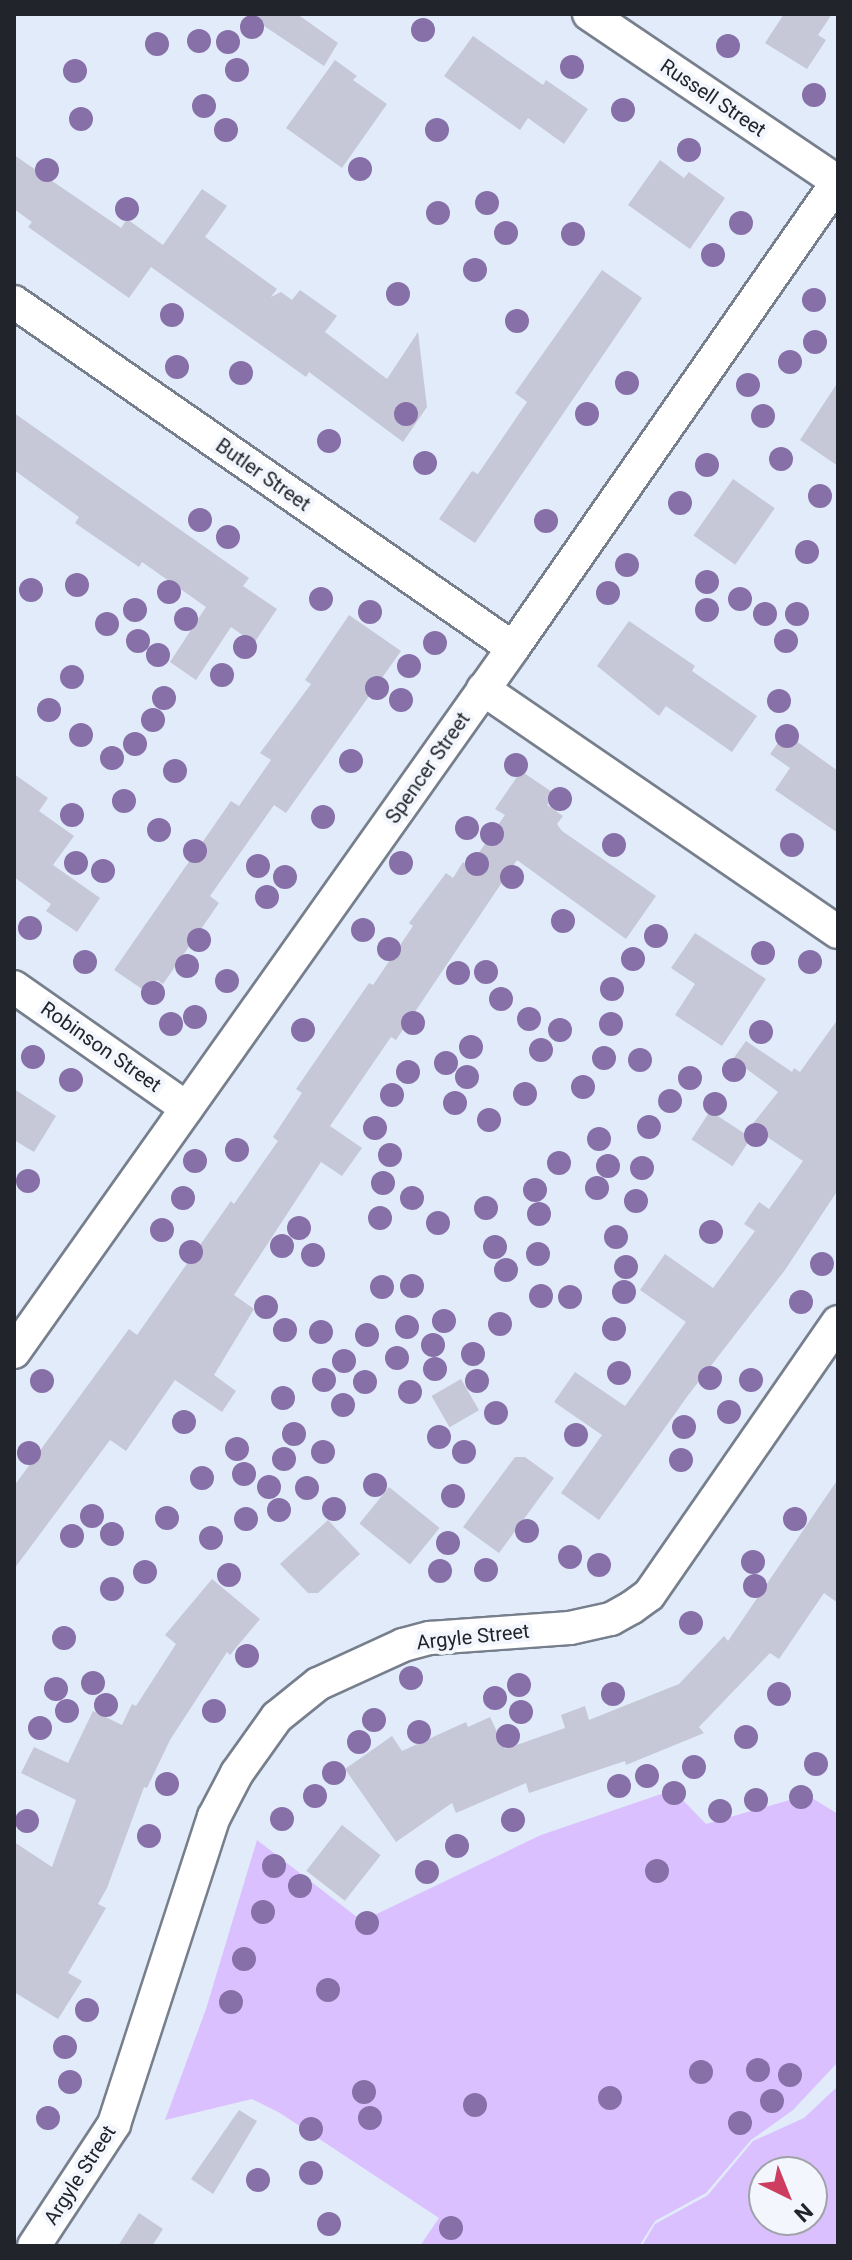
<!DOCTYPE html>
<html>
<head>
<meta charset="utf-8">
<style>
	body { margin:0 }
	#map { position:relative; width:852px; height:2260px; overflow:hidden; background:#e1ebfa; font-family:Roboto,sans-serif }
	div>[style] { position:absolute }
	[style*='--x'] { left:calc(var(--x)*1px); top:calc(var(--y)*1px); width:calc(var(--w)*1px); rotate:calc(var(--a)*1deg) }
	.green>* { inset:0; background:#dbc0ff }
	.building>* { inset:0; background:#c6c8d8; transform-origin:0 0 }
	.roads { filter:drop-shadow(2px 0 #777f8d) drop-shadow(-2px 0 #777f8d) drop-shadow(0 2px #777f8d) drop-shadow(0 -2px #777f8d) }
	.street>* { height:32px; margin:-16px; padding:0 16px; transform-origin:16px; border-radius:16px; background:#fff }
	.trees>* { width:24px; height:24px; margin:-12px; border-radius:50%; background:#876fa8 }
	span { translate:-50% -50%; white-space:nowrap; text-align:center; line-height:1.15; -webkit-text-stroke:8px #f3f7fd; paint-order:stroke }
	.street-label { font-size:20px; color:#21242a }
	.frame { position:absolute; inset:0; border:16px solid #21242a; pointer-events:none }
	.north { position:absolute; left:748px; top:2156px; width:80px; height:80px; box-sizing:border-box; background:#f3f7fd; border:2px solid #9fa3a9; border-radius:50%; rotate:137deg; font-size:22px; font-weight:700; line-height:32px; text-align:center; color:#21242a }
	.north::after { content:''; display:block; margin:auto; width:28px; height:36px; background:#cd3d60; clip-path:polygon(50% 0,100% 100%,50% 72%,0 100%) }
</style>
</head>
<body>
<div id="map">
	<div class="green">
		<i style="clip-path:polygon(673px 1790px,706px 1824px,807px 1795px,838px 1814px,838px 2062px,793px 2110px,751px 2140px,706px 2193px,655px 2221px,639px 2246px,420px 2246px,439px 2218px,280px 2113px,252px 2099px,165px 2120px,206px 2009px,257px 1840px,362px 1921px,541px 1835px)"></i>
		<i style="clip-path:polygon(evenodd,838px 2086px,838px 2246px,642px 2246px,655px 2224px,708px 2195px,753px 2141px,804px 2118px,838px 2086px,764px 2172px,812px 2172px,812px 2220px,764px 2220px,764px 2172px)"></i>
	</div>
	<div class="building">
		<i style="clip-path:polygon(246px 14px,297px 14px,338px 43px,324px 66px)"></i>
		<i style="clip-path:polygon(784px 14px,832px 14px,818px 35px,826px 40px,807px 69px,765px 43px)"></i>
		<i style="clip-path:polygon(473px 36px,543px 85px,546px 80px,588px 109px,564px 144px,528px 118px,520px 130px,444px 76px)"></i>
		<i style="clip-path:polygon(335px 60px,357px 76px,353px 80px,387px 104px,342px 168px,286px 128px)"></i>
		<i style="clip-path:polygon(14px 155px,121px 228px,127px 219px,163px 245px,202px 189px,227px 206px,205px 237px,277px 289px,271px 297px,281px 292px,292px 300px,300px 290px,337px 316px,325px 332px,387px 379px,418px 332px,427px 407px,403px 442px,309px 372px,306px 377px,151px 267px,129px 298px,28px 227px,32px 222px,14px 209px)"></i>
		<i style="clip-path:polygon(660px 160px,684px 178px,689px 172px,725px 198px,690px 249px,628px 205px)"></i>
		<i style="clip-path:polygon(602px 270px,642px 298px,475px 543px,439px 519px,472px 471px,478px 474px,527px 402px,515px 393px)"></i>
		<i style="clip-path:polygon(838px 382px,838px 466px,800px 440px)"></i>
		<i style="clip-path:polygon(14px 413px,249px 578px,243px 586px,277px 609px,254px 643px,231px 627px,196px 680px,170px 662px,206px 607px,142px 562px,139px 567px,75px 523px,79px 517px,14px 470px)"></i>
		<i style="left:733px;top:479px;width:51px;height:69px;rotate:35deg"></i>
		<i style="clip-path:polygon(349px 615px,401px 651px,286px 813px,274px 805px,210px 896px,219px 903px,163px 984px,157px 980px,148px 993px,114px 970px,231px 801px,239px 806px,271px 760px,260px 753px,311px 684px,305px 680px)"></i>
		<i style="clip-path:polygon(629px 621px,695px 666px,692px 671px,757px 716px,732px 752px,666px 706px,659px 716px,597px 666px)"></i>
		<i style="clip-path:polygon(785px 733px,838px 771px,838px 833px,775px 790px,790px 768px,770px 754px)"></i>
		<i style="clip-path:polygon(521px 771px,555px 794px,547px 805px,563px 816px,557px 824px,562px 831px,656px 896px,626px 939px,517px 860px,396px 1040px,391px 1037px,330px 1126px,362px 1148px,342px 1176px,321px 1162px,234px 1295px,254px 1309px,214px 1375px,236px 1391px,222px 1412px,175px 1380px,126px 1451px,110px 1440px,14px 1569px,14px 1486px,129px 1329px,137px 1335px,231px 1201px,234px 1204px,278px 1141px,273px 1137px,302px 1093px,296px 1089px,369px 983px,373px 985px,413px 926px,409px 923px,446px 873px,453px 878px,463px 862px,469px 867px,505px 815px,495px 809px)"></i>
		<i style="clip-path:polygon(14px 774px,48px 798px,39px 811px,74px 836px,53px 865px,100px 898px,77px 932px,46px 911px,51px 904px,14px 877px)"></i>
		<i style="clip-path:polygon(695px 933px,766px 979px,722px 1046px,675px 1015px,695px 984px,671px 968px)"></i>
		<i style="clip-path:polygon(838px 1019px,838px 1190px,785px 1270px,689px 1394px,599px 1520px,561px 1493px,602px 1435px,554px 1402px,575px 1372px,625px 1406px,686px 1322px,640px 1290px,665px 1254px,713px 1288px,755px 1231px,744px 1224px,759px 1202px,769px 1209px,803px 1161px,751px 1126px,778px 1092px,733px 1059px,746px 1041px,792px 1072px,794px 1068px,800px 1072px)"></i>
		<i style="clip-path:polygon(14px 1089px,56px 1116px,34px 1152px,14px 1140px)"></i>
		<i style="left:710px;top:1111px;width:49px;height:34px;rotate:33deg"></i>
		<i style="left:461px;top:1379px;width:36px;height:34px;rotate:60deg"></i>
		<i style="clip-path:polygon(515px 1457px,525px 1457px,554px 1478px,499px 1553px,463px 1527px)"></i>
		<i style="clip-path:polygon(838px 1479px,838px 1603px,824px 1593px,779px 1659px,770px 1653px,699px 1727px,704px 1733px,626px 1765px,625px 1761px,529px 1793px,526px 1783px,456px 1813px,452px 1803px,396px 1842px,345px 1769px,392px 1736px,402px 1751px,466px 1722px,468px 1727px,490px 1717px,505px 1749px,565px 1728px,561px 1715px,585px 1706px,589px 1720px,679px 1684px,724px 1636px,728px 1641px)"></i>
		<i style="left:389px;top:1487px;width:65px;height:47px;rotate:39deg"></i>
		<i style="clip-path:polygon(328px 1520px,360px 1554px,318px 1593px,308px 1593px,280px 1564px)"></i>
		<i style="clip-path:polygon(212px 1579px,260px 1619px,230px 1655px,227px 1652px,170px 1740px,147px 1788px,144px 1787px,107px 1888px,98px 1904px,106px 1908px,68px 1973px,82px 1981px,58px 2019px,14px 1992px,14px 1842px,52px 1867px,76px 1800px,21px 1773px,34px 1747px,68px 1763px,93px 1711px,122px 1725px,132px 1704px,136px 1706px,176px 1644px,165px 1635px)"></i>
		<i style="left:342px;top:1825px;width:49px;height:58px;rotate:38deg"></i>
		<i style="clip-path:polygon(239px 2110px,257px 2121px,213px 2194px,191px 2179px)"></i>
		<i style="clip-path:polygon(139px 2213px,163px 2229px,152px 2246px,118px 2246px)"></i>
	</div>
	<div class="roads">
		<div class="street">
			<i style="--x:589;--y:14;--w:300;--a:34"></i>
			<i style="--x:14;--y:302;--w:607;--a:34.74"></i>
			<i style="--x:483;--y:689;--w:430;--a:34.4"></i>
			<i style="--x:14;--y:987;--w:211;--a:35"></i>
			<i style="--x:14;--y:1352;--w:863;--a:-54.67"></i>
			<i style="--x:513;--y:648;--w:569;--a:-55.16"></i>
			<i style="--x:34;--y:2246;--w:146;--a:-56.7"></i>
			<i style="--x:114;--y:2124;--w:323;--a:-72"></i>
			<i style="--x:214;--y:1817;--w:50;--a:-62.4"></i>
			<i style="--x:237;--y:1773;--w:69;--a:-54.5"></i>
			<i style="--x:277;--y:1717;--w:53;--a:-38.8"></i>
			<i style="--x:318;--y:1684;--w:94;--a:-24.6"></i>
			<i style="--x:403;--y:1645;--w:28;--a:-15"></i>
			<i style="--x:430;--y:1638;--w:140;--a:-4.1"></i>
			<i style="--x:570;--y:1628;--w:42;--a:-12.4"></i>
			<i style="--x:611;--y:1619;--w:23;--a:-29"></i>
			<i style="--x:631;--y:1608;--w:22;--a:-36"></i>
			<i style="--x:649;--y:1595;--w:332;--a:-55.3"></i>
		</div>
	</div>
	<div class="trees">
		<i style="left:252px;top:27px"></i>
		<i style="left:423px;top:30px"></i>
		<i style="left:199px;top:41px"></i>
		<i style="left:228px;top:42px"></i>
		<i style="left:157px;top:44px"></i>
		<i style="left:728px;top:46px"></i>
		<i style="left:572px;top:67px"></i>
		<i style="left:237px;top:70px"></i>
		<i style="left:75px;top:71px"></i>
		<i style="left:814px;top:95px"></i>
		<i style="left:204px;top:106px"></i>
		<i style="left:623px;top:110px"></i>
		<i style="left:81px;top:119px"></i>
		<i style="left:226px;top:130px"></i>
		<i style="left:437px;top:130px"></i>
		<i style="left:689px;top:150px"></i>
		<i style="left:360px;top:169px"></i>
		<i style="left:47px;top:170px"></i>
		<i style="left:487px;top:203px"></i>
		<i style="left:127px;top:209px"></i>
		<i style="left:438px;top:213px"></i>
		<i style="left:741px;top:223px"></i>
		<i style="left:506px;top:233px"></i>
		<i style="left:573px;top:234px"></i>
		<i style="left:713px;top:255px"></i>
		<i style="left:475px;top:270px"></i>
		<i style="left:398px;top:294px"></i>
		<i style="left:814px;top:300px"></i>
		<i style="left:172px;top:315px"></i>
		<i style="left:517px;top:321px"></i>
		<i style="left:815px;top:342px"></i>
		<i style="left:790px;top:362px"></i>
		<i style="left:177px;top:367px"></i>
		<i style="left:241px;top:373px"></i>
		<i style="left:627px;top:383px"></i>
		<i style="left:748px;top:385px"></i>
		<i style="left:406px;top:414px"></i>
		<i style="left:587px;top:414px"></i>
		<i style="left:763px;top:416px"></i>
		<i style="left:329px;top:441px"></i>
		<i style="left:781px;top:459px"></i>
		<i style="left:425px;top:463px"></i>
		<i style="left:707px;top:465px"></i>
		<i style="left:820px;top:496px"></i>
		<i style="left:680px;top:503px"></i>
		<i style="left:200px;top:520px"></i>
		<i style="left:546px;top:521px"></i>
		<i style="left:228px;top:537px"></i>
		<i style="left:807px;top:552px"></i>
		<i style="left:627px;top:565px"></i>
		<i style="left:707px;top:582px"></i>
		<i style="left:77px;top:585px"></i>
		<i style="left:31px;top:590px"></i>
		<i style="left:169px;top:592px"></i>
		<i style="left:608px;top:593px"></i>
		<i style="left:321px;top:599px"></i>
		<i style="left:740px;top:599px"></i>
		<i style="left:135px;top:610px"></i>
		<i style="left:707px;top:610px"></i>
		<i style="left:370px;top:612px"></i>
		<i style="left:765px;top:614px"></i>
		<i style="left:797px;top:614px"></i>
		<i style="left:186px;top:619px"></i>
		<i style="left:107px;top:624px"></i>
		<i style="left:138px;top:641px"></i>
		<i style="left:786px;top:641px"></i>
		<i style="left:435px;top:643px"></i>
		<i style="left:245px;top:647px"></i>
		<i style="left:158px;top:655px"></i>
		<i style="left:409px;top:666px"></i>
		<i style="left:222px;top:675px"></i>
		<i style="left:72px;top:677px"></i>
		<i style="left:377px;top:688px"></i>
		<i style="left:164px;top:698px"></i>
		<i style="left:401px;top:700px"></i>
		<i style="left:779px;top:701px"></i>
		<i style="left:49px;top:710px"></i>
		<i style="left:153px;top:720px"></i>
		<i style="left:81px;top:735px"></i>
		<i style="left:787px;top:736px"></i>
		<i style="left:135px;top:744px"></i>
		<i style="left:112px;top:758px"></i>
		<i style="left:351px;top:761px"></i>
		<i style="left:516px;top:765px"></i>
		<i style="left:175px;top:771px"></i>
		<i style="left:560px;top:799px"></i>
		<i style="left:124px;top:801px"></i>
		<i style="left:72px;top:815px"></i>
		<i style="left:323px;top:817px"></i>
		<i style="left:467px;top:828px"></i>
		<i style="left:159px;top:830px"></i>
		<i style="left:492px;top:834px"></i>
		<i style="left:614px;top:845px"></i>
		<i style="left:792px;top:845px"></i>
		<i style="left:195px;top:851px"></i>
		<i style="left:76px;top:863px"></i>
		<i style="left:401px;top:863px"></i>
		<i style="left:477px;top:864px"></i>
		<i style="left:258px;top:866px"></i>
		<i style="left:103px;top:871px"></i>
		<i style="left:285px;top:877px"></i>
		<i style="left:512px;top:877px"></i>
		<i style="left:267px;top:897px"></i>
		<i style="left:563px;top:921px"></i>
		<i style="left:30px;top:928px"></i>
		<i style="left:363px;top:930px"></i>
		<i style="left:656px;top:936px"></i>
		<i style="left:199px;top:940px"></i>
		<i style="left:389px;top:949px"></i>
		<i style="left:763px;top:953px"></i>
		<i style="left:633px;top:959px"></i>
		<i style="left:85px;top:962px"></i>
		<i style="left:810px;top:962px"></i>
		<i style="left:187px;top:966px"></i>
		<i style="left:486px;top:972px"></i>
		<i style="left:458px;top:973px"></i>
		<i style="left:227px;top:981px"></i>
		<i style="left:612px;top:989px"></i>
		<i style="left:153px;top:993px"></i>
		<i style="left:501px;top:999px"></i>
		<i style="left:195px;top:1017px"></i>
		<i style="left:529px;top:1019px"></i>
		<i style="left:413px;top:1023px"></i>
		<i style="left:171px;top:1024px"></i>
		<i style="left:611px;top:1024px"></i>
		<i style="left:303px;top:1030px"></i>
		<i style="left:560px;top:1030px"></i>
		<i style="left:761px;top:1032px"></i>
		<i style="left:471px;top:1047px"></i>
		<i style="left:541px;top:1050px"></i>
		<i style="left:33px;top:1057px"></i>
		<i style="left:604px;top:1058px"></i>
		<i style="left:640px;top:1060px"></i>
		<i style="left:446px;top:1063px"></i>
		<i style="left:734px;top:1070px"></i>
		<i style="left:408px;top:1072px"></i>
		<i style="left:467px;top:1077px"></i>
		<i style="left:690px;top:1078px"></i>
		<i style="left:71px;top:1080px"></i>
		<i style="left:583px;top:1087px"></i>
		<i style="left:525px;top:1094px"></i>
		<i style="left:392px;top:1095px"></i>
		<i style="left:670px;top:1101px"></i>
		<i style="left:455px;top:1103px"></i>
		<i style="left:715px;top:1104px"></i>
		<i style="left:489px;top:1120px"></i>
		<i style="left:649px;top:1127px"></i>
		<i style="left:375px;top:1128px"></i>
		<i style="left:756px;top:1135px"></i>
		<i style="left:599px;top:1139px"></i>
		<i style="left:237px;top:1150px"></i>
		<i style="left:390px;top:1155px"></i>
		<i style="left:195px;top:1161px"></i>
		<i style="left:559px;top:1163px"></i>
		<i style="left:608px;top:1166px"></i>
		<i style="left:642px;top:1168px"></i>
		<i style="left:28px;top:1181px"></i>
		<i style="left:383px;top:1183px"></i>
		<i style="left:597px;top:1188px"></i>
		<i style="left:535px;top:1190px"></i>
		<i style="left:183px;top:1198px"></i>
		<i style="left:412px;top:1198px"></i>
		<i style="left:636px;top:1201px"></i>
		<i style="left:486px;top:1208px"></i>
		<i style="left:539px;top:1214px"></i>
		<i style="left:380px;top:1218px"></i>
		<i style="left:438px;top:1223px"></i>
		<i style="left:299px;top:1228px"></i>
		<i style="left:162px;top:1230px"></i>
		<i style="left:711px;top:1232px"></i>
		<i style="left:616px;top:1237px"></i>
		<i style="left:282px;top:1246px"></i>
		<i style="left:495px;top:1247px"></i>
		<i style="left:191px;top:1252px"></i>
		<i style="left:538px;top:1254px"></i>
		<i style="left:313px;top:1255px"></i>
		<i style="left:822px;top:1264px"></i>
		<i style="left:626px;top:1267px"></i>
		<i style="left:506px;top:1270px"></i>
		<i style="left:412px;top:1286px"></i>
		<i style="left:382px;top:1287px"></i>
		<i style="left:624px;top:1292px"></i>
		<i style="left:541px;top:1296px"></i>
		<i style="left:570px;top:1297px"></i>
		<i style="left:801px;top:1302px"></i>
		<i style="left:266px;top:1307px"></i>
		<i style="left:444px;top:1321px"></i>
		<i style="left:500px;top:1324px"></i>
		<i style="left:407px;top:1327px"></i>
		<i style="left:614px;top:1329px"></i>
		<i style="left:285px;top:1330px"></i>
		<i style="left:321px;top:1332px"></i>
		<i style="left:367px;top:1335px"></i>
		<i style="left:433px;top:1345px"></i>
		<i style="left:473px;top:1354px"></i>
		<i style="left:397px;top:1358px"></i>
		<i style="left:344px;top:1361px"></i>
		<i style="left:435px;top:1369px"></i>
		<i style="left:619px;top:1373px"></i>
		<i style="left:710px;top:1378px"></i>
		<i style="left:324px;top:1380px"></i>
		<i style="left:751px;top:1380px"></i>
		<i style="left:42px;top:1381px"></i>
		<i style="left:477px;top:1381px"></i>
		<i style="left:365px;top:1382px"></i>
		<i style="left:410px;top:1392px"></i>
		<i style="left:283px;top:1398px"></i>
		<i style="left:343px;top:1405px"></i>
		<i style="left:729px;top:1412px"></i>
		<i style="left:496px;top:1413px"></i>
		<i style="left:184px;top:1422px"></i>
		<i style="left:684px;top:1427px"></i>
		<i style="left:294px;top:1434px"></i>
		<i style="left:576px;top:1435px"></i>
		<i style="left:439px;top:1437px"></i>
		<i style="left:237px;top:1449px"></i>
		<i style="left:323px;top:1452px"></i>
		<i style="left:464px;top:1452px"></i>
		<i style="left:29px;top:1453px"></i>
		<i style="left:284px;top:1459px"></i>
		<i style="left:681px;top:1460px"></i>
		<i style="left:244px;top:1474px"></i>
		<i style="left:202px;top:1478px"></i>
		<i style="left:375px;top:1485px"></i>
		<i style="left:269px;top:1487px"></i>
		<i style="left:307px;top:1488px"></i>
		<i style="left:453px;top:1496px"></i>
		<i style="left:334px;top:1509px"></i>
		<i style="left:279px;top:1510px"></i>
		<i style="left:92px;top:1516px"></i>
		<i style="left:167px;top:1518px"></i>
		<i style="left:246px;top:1519px"></i>
		<i style="left:795px;top:1519px"></i>
		<i style="left:527px;top:1531px"></i>
		<i style="left:112px;top:1534px"></i>
		<i style="left:72px;top:1536px"></i>
		<i style="left:211px;top:1538px"></i>
		<i style="left:448px;top:1543px"></i>
		<i style="left:570px;top:1557px"></i>
		<i style="left:753px;top:1562px"></i>
		<i style="left:599px;top:1565px"></i>
		<i style="left:486px;top:1570px"></i>
		<i style="left:440px;top:1571px"></i>
		<i style="left:145px;top:1572px"></i>
		<i style="left:229px;top:1575px"></i>
		<i style="left:755px;top:1586px"></i>
		<i style="left:112px;top:1589px"></i>
		<i style="left:691px;top:1623px"></i>
		<i style="left:64px;top:1638px"></i>
		<i style="left:247px;top:1656px"></i>
		<i style="left:411px;top:1678px"></i>
		<i style="left:93px;top:1683px"></i>
		<i style="left:519px;top:1685px"></i>
		<i style="left:56px;top:1689px"></i>
		<i style="left:613px;top:1694px"></i>
		<i style="left:779px;top:1694px"></i>
		<i style="left:495px;top:1698px"></i>
		<i style="left:106px;top:1705px"></i>
		<i style="left:67px;top:1711px"></i>
		<i style="left:214px;top:1711px"></i>
		<i style="left:521px;top:1712px"></i>
		<i style="left:374px;top:1720px"></i>
		<i style="left:40px;top:1728px"></i>
		<i style="left:419px;top:1732px"></i>
		<i style="left:508px;top:1736px"></i>
		<i style="left:746px;top:1737px"></i>
		<i style="left:359px;top:1742px"></i>
		<i style="left:816px;top:1764px"></i>
		<i style="left:694px;top:1767px"></i>
		<i style="left:334px;top:1773px"></i>
		<i style="left:647px;top:1776px"></i>
		<i style="left:167px;top:1784px"></i>
		<i style="left:619px;top:1786px"></i>
		<i style="left:674px;top:1793px"></i>
		<i style="left:315px;top:1796px"></i>
		<i style="left:801px;top:1797px"></i>
		<i style="left:756px;top:1800px"></i>
		<i style="left:720px;top:1811px"></i>
		<i style="left:282px;top:1819px"></i>
		<i style="left:513px;top:1820px"></i>
		<i style="left:27px;top:1821px"></i>
		<i style="left:149px;top:1836px"></i>
		<i style="left:457px;top:1846px"></i>
		<i style="left:274px;top:1866px"></i>
		<i style="left:657px;top:1871px"></i>
		<i style="left:427px;top:1872px"></i>
		<i style="left:300px;top:1886px"></i>
		<i style="left:263px;top:1912px"></i>
		<i style="left:367px;top:1923px"></i>
		<i style="left:244px;top:1959px"></i>
		<i style="left:328px;top:1990px"></i>
		<i style="left:231px;top:2002px"></i>
		<i style="left:87px;top:2010px"></i>
		<i style="left:65px;top:2047px"></i>
		<i style="left:758px;top:2070px"></i>
		<i style="left:701px;top:2072px"></i>
		<i style="left:790px;top:2075px"></i>
		<i style="left:70px;top:2082px"></i>
		<i style="left:364px;top:2092px"></i>
		<i style="left:610px;top:2098px"></i>
		<i style="left:772px;top:2101px"></i>
		<i style="left:475px;top:2105px"></i>
		<i style="left:48px;top:2118px"></i>
		<i style="left:370px;top:2118px"></i>
		<i style="left:740px;top:2123px"></i>
		<i style="left:311px;top:2129px"></i>
		<i style="left:311px;top:2173px"></i>
		<i style="left:258px;top:2180px"></i>
		<i style="left:329px;top:2224px"></i>
		<i style="left:451px;top:2228px"></i>
	</div>
	<div class="street-label">
		<span style="left:713px;top:98px;rotate:34deg">Russell Street</span>
		<span style="left:263px;top:475px;rotate:35deg">Butler Street</span>
		<span style="left:428px;top:768px;rotate:-55deg">Spencer Street</span>
		<span style="left:101px;top:1047px;rotate:35deg">Robinson Street</span>
		<span style="left:473px;top:1637px;rotate:-6deg">Argyle Street</span>
		<span style="left:80px;top:2175px;rotate:-57deg">Argyle Street</span>
	</div>
	<div class="frame"></div>
	<div class="north">N</div>
</div>
</body>
</html>
